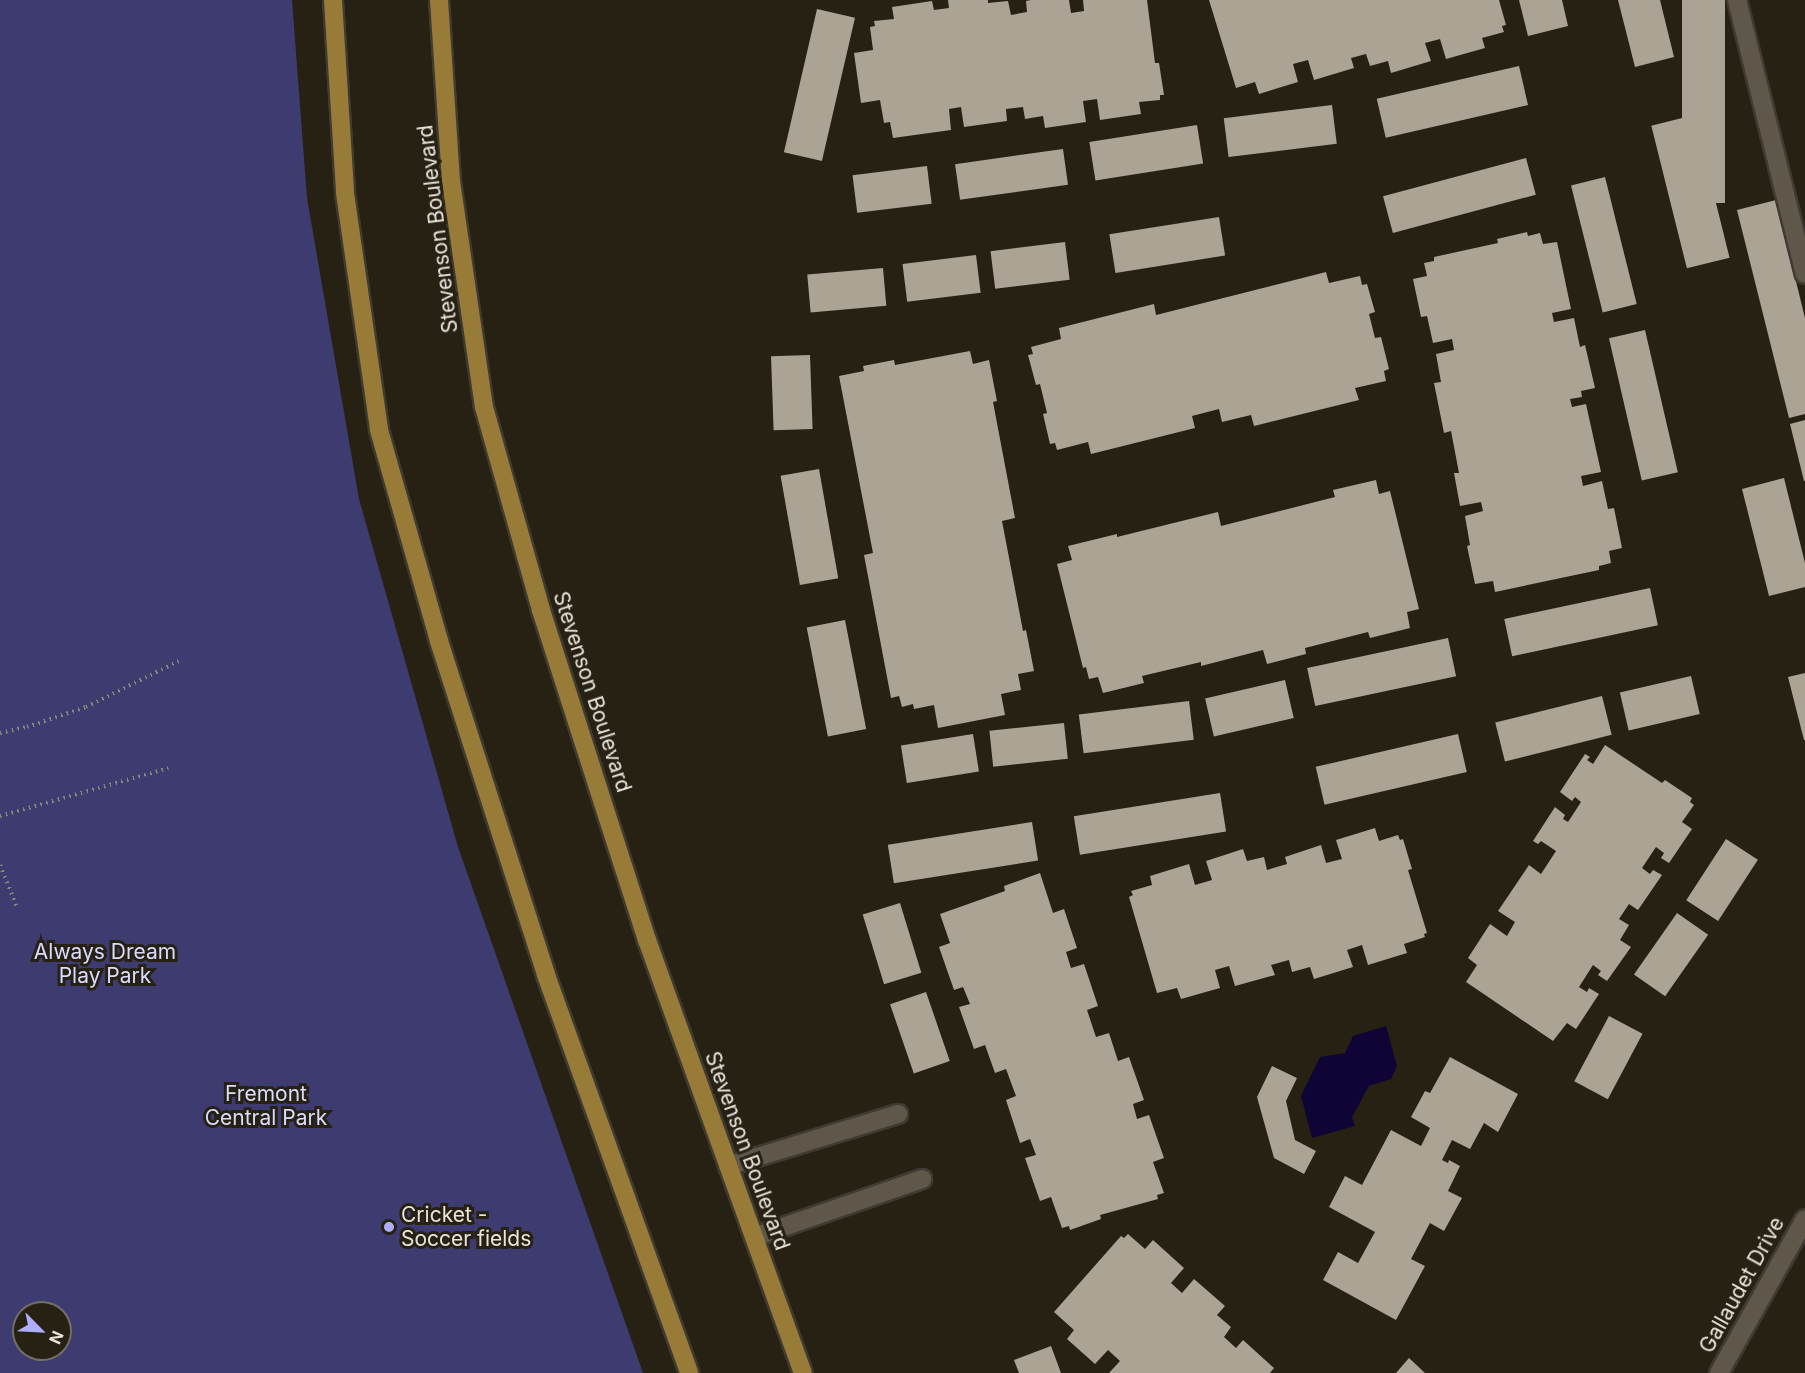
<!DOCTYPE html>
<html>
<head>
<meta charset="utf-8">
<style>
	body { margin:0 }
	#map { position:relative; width:1805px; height:1373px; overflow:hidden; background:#272114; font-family:Inter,sans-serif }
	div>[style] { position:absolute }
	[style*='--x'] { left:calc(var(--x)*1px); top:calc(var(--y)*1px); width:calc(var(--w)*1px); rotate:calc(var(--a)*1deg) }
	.green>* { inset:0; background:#3e3b71 }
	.water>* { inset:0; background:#0f0435 }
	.building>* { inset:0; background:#aba494; transform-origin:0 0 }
	.path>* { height:4px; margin-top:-2px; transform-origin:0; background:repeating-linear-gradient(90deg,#8c877c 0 1.5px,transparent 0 6px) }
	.roads { filter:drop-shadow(2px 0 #403a32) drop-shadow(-2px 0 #403a32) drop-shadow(0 2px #403a32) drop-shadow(0 -2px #403a32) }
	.service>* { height:18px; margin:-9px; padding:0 9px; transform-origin:9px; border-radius:9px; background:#5f584a }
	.minor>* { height:18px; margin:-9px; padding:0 9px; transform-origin:9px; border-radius:9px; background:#5f584a }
	.primary>* { height:18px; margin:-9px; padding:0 9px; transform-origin:9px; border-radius:9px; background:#987b36 }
	.dots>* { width:16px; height:16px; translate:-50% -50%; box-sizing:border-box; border:3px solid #272114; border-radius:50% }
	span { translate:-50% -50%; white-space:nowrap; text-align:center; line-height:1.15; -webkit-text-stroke:6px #272114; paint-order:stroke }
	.street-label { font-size:21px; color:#e8e4dc }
	.park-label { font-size:21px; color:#dadbfe }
	.poi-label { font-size:21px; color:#e8e4dc }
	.left { translate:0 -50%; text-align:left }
	.north { position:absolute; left:12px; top:1301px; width:60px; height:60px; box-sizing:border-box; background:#272114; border:2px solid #746f64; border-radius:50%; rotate:114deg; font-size:16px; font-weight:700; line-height:24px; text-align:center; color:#e8e4dc }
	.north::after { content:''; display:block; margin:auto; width:21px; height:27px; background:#aeaefa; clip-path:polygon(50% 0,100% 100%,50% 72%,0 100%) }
</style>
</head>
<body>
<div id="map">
	<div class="green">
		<i style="clip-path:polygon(evenodd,0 0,292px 0,307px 198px,359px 499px,458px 847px,643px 1373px,0 1373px,0 0,24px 1313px,60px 1313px,60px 1349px,24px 1349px,24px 1313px)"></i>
	</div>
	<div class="water">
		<i style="clip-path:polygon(1386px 1026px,1397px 1066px,1391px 1079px,1369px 1086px,1352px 1117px,1355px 1126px,1312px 1138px,1301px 1096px,1320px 1057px,1345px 1053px,1353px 1036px)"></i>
	</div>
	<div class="building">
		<i style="clip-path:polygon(948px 0,988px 0,988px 3px,1008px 1px,1011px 15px,1027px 12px,1026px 1px,1031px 0,1069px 0,1071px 13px,1084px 11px,1083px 0,1147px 0,1155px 63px,1159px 63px,1164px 95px,1160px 95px,1160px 100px,1139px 102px,1141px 114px,1100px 120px,1097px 99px,1083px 101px,1086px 122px,1045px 128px,1043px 116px,1025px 119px,1023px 107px,1006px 109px,1007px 121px,964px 127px,961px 107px,949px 109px,951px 130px,893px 138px,890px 122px,884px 123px,880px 100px,861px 103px,854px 53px,873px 50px,870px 27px,875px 26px,874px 21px,894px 19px,892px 7px,932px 1px,934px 10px,949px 8px)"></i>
		<i style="clip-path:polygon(1209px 0,1499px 0,1506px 25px,1502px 26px,1504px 32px,1482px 38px,1485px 48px,1446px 59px,1440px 39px,1425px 43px,1431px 61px,1391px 73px,1388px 61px,1370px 66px,1366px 54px,1351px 58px,1354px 68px,1314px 80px,1308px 60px,1293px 64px,1298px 82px,1259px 94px,1255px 82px,1236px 88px)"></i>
		<i style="clip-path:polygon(1519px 0,1562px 0,1568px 26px,1528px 36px)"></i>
		<i style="clip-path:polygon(1618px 0,1660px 0,1674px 57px,1635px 67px)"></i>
		<i style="left:1682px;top:0;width:43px;height:203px"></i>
		<i style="left:817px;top:9px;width:39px;height:147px;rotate:13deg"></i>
		<i style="left:1519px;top:66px;width:40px;height:146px;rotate:77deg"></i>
		<i style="left:1332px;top:105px;width:39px;height:109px;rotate:83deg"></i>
		<i style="left:1694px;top:115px;width:147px;height:44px;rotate:76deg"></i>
		<i style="left:1197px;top:125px;width:39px;height:109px;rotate:81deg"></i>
		<i style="left:1063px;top:149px;width:36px;height:109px;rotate:82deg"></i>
		<i style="left:1526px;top:158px;width:38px;height:148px;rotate:75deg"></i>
		<i style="left:927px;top:166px;width:38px;height:75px;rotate:83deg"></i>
		<i style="left:1605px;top:177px;width:131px;height:35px;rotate:76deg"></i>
		<i style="clip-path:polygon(1776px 200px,1805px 318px,1805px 414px,1789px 418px,1737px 210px)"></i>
		<i style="left:1219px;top:217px;width:39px;height:111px;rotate:81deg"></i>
		<i style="clip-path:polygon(1527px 232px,1528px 236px,1540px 233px,1543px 244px,1557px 242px,1571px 309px,1552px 313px,1554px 322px,1574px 318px,1580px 347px,1585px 345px,1595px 388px,1581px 391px,1582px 397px,1570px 399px,1572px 407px,1586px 404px,1601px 472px,1581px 476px,1583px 486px,1602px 481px,1608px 509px,1614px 508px,1622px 548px,1609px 551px,1611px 563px,1599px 566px,1599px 570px,1495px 592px,1493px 581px,1475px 584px,1467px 546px,1470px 545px,1465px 516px,1483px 511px,1481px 502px,1460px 506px,1454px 473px,1459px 473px,1451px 431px,1444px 433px,1434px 383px,1441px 382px,1436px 354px,1454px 350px,1452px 339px,1433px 343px,1427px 316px,1421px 317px,1413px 279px,1427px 276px,1424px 263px,1434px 261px,1434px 257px,1498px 243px,1497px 239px)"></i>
		<i style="left:1065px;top:242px;width:38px;height:75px;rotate:83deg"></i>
		<i style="left:976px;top:255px;width:38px;height:74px;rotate:83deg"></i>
		<i style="left:883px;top:268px;width:38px;height:76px;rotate:85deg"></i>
		<i style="clip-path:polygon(1326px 272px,1329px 283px,1360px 276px,1362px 285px,1367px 284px,1375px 312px,1369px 314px,1375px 338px,1381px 337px,1389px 369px,1384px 371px,1386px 381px,1355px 388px,1359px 400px,1254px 426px,1251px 415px,1222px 422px,1219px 409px,1192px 416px,1195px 428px,1091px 454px,1088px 442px,1057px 450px,1055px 443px,1050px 444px,1043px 414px,1047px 413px,1040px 384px,1036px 385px,1028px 355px,1033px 354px,1031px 347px,1061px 339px,1059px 328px,1154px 304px,1156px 315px)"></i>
		<i style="left:1645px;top:330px;width:146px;height:37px;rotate:77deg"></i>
		<i style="clip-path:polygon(970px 351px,973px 364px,989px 360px,997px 401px,993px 402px,1015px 518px,1002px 521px,1023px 631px,1026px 630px,1034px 671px,1018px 674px,1021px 690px,1001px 694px,1005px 715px,938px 728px,934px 705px,914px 709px,913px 704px,902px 707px,899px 696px,891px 698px,864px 555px,873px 553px,839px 376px,864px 371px,863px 366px,894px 360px,895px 365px)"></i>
		<i style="left:810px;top:355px;width:74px;height:39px;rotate:88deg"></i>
		<i style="clip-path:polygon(1805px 420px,1805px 481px,1804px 481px,1790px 424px)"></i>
		<i style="left:819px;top:469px;width:111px;height:39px;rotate:80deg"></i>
		<i style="clip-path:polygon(1784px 478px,1805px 563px,1805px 587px,1769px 596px,1742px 489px)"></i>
		<i style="clip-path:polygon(1376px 480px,1379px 494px,1390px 491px,1419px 609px,1407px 612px,1410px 628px,1370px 638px,1368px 632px,1305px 648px,1306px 654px,1267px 664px,1263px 650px,1201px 666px,1201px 662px,1142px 676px,1144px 683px,1103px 693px,1098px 677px,1089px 679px,1086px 667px,1083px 668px,1057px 564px,1072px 560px,1068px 546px,1117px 534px,1117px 537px,1218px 512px,1221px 526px,1335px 497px,1333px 490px)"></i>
		<i style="left:1650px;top:588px;width:38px;height:149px;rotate:78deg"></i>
		<i style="left:845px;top:620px;width:111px;height:39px;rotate:79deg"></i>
		<i style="left:1448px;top:638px;width:39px;height:144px;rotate:78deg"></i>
		<i style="clip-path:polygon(1805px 673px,1805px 740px,1804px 740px,1788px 677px)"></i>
		<i style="left:1691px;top:676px;width:39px;height:73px;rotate:77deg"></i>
		<i style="left:1285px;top:680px;width:39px;height:82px;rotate:77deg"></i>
		<i style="left:1602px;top:696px;width:40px;height:110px;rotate:76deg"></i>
		<i style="left:1189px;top:701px;width:39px;height:111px;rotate:83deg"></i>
		<i style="left:1064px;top:723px;width:36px;height:75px;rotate:84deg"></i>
		<i style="left:973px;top:734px;width:38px;height:73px;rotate:81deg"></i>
		<i style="left:1458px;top:734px;width:39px;height:146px;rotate:77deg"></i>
		<i style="clip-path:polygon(1605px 745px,1662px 783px,1665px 780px,1692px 798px,1690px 802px,1694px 805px,1682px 822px,1692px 829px,1669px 863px,1661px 858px,1664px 853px,1656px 847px,1642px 868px,1650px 874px,1653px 870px,1662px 875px,1638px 910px,1629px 904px,1619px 919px,1629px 925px,1620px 940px,1631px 947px,1607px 981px,1598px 975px,1601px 971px,1593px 965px,1579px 987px,1587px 992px,1589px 988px,1599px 994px,1576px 1029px,1567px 1023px,1553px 1041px,1466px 982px,1477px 965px,1468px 958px,1490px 924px,1507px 936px,1515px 922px,1498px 911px,1529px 865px,1541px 874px,1556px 851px,1541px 841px,1538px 844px,1533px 841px,1555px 807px,1565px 815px,1563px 819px,1568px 822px,1581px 802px,1575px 797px,1572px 801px,1560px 792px,1585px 754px,1590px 757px,1587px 760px,1593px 764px)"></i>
		<i style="left:1220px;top:793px;width:39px;height:148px;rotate:81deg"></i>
		<i style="left:1032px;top:822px;width:39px;height:146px;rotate:81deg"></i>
		<i style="clip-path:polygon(1375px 828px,1379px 841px,1398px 835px,1400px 840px,1403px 839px,1412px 869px,1408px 870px,1427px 933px,1424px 934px,1425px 937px,1404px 944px,1407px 953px,1368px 965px,1362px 945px,1347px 950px,1353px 967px,1314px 979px,1310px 967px,1292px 972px,1289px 960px,1271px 965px,1275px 975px,1235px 986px,1229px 966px,1215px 970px,1220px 988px,1181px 999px,1177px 988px,1157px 993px,1129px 897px,1133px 895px,1131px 891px,1152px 885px,1150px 876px,1189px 864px,1195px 885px,1212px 880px,1206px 861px,1243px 849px,1247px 861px,1264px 857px,1267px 870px,1287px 864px,1285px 857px,1321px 845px,1326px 863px,1342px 859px,1336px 840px)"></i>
		<i style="left:1726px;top:839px;width:38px;height:73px;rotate:33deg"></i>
		<i style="clip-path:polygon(1040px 873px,1053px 913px,1064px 909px,1077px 948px,1066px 952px,1071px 968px,1084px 964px,1098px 1006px,1087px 1010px,1096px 1037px,1109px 1033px,1118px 1061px,1129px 1057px,1144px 1100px,1133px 1104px,1137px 1119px,1149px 1115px,1164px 1158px,1153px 1162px,1164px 1193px,1157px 1195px,1158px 1199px,1100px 1215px,1101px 1219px,1070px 1230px,1069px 1226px,1062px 1228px,1051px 1197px,1040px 1201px,1025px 1158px,1036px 1155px,1030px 1139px,1020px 1143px,1006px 1100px,1016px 1096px,1006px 1069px,995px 1073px,985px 1045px,974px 1049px,959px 1007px,970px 1004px,963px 987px,954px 990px,939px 947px,950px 943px,940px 914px,1005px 891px,1004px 886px)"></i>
		<i style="left:900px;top:903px;width:73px;height:39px;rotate:73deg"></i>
		<i style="left:1677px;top:913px;width:38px;height:75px;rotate:35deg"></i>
		<i style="left:926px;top:992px;width:73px;height:38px;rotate:71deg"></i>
		<i style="left:1609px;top:1016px;width:38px;height:74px;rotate:28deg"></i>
		<i style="clip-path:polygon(1450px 1057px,1518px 1094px,1498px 1132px,1484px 1123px,1470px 1149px,1452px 1140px,1442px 1160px,1448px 1163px,1449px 1160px,1460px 1166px,1448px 1191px,1462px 1198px,1444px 1231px,1430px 1223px,1411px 1259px,1425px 1266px,1396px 1320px,1323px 1280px,1338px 1252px,1358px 1263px,1375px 1232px,1329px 1207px,1345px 1176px,1362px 1185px,1391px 1130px,1421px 1146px,1430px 1128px,1411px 1117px,1425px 1091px,1430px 1093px)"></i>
		<i style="clip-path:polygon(1272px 1066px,1297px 1078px,1286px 1101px,1295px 1140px,1316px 1151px,1304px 1174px,1274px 1158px,1257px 1097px)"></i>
		<i style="clip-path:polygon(1128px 1234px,1145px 1249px,1153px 1240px,1184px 1268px,1171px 1283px,1182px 1293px,1194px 1279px,1225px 1306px,1217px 1315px,1231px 1327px,1224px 1337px,1236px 1348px,1243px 1340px,1274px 1368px,1270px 1373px,1109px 1373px,1120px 1361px,1108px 1350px,1095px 1364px,1067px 1339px,1074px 1330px,1054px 1312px,1121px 1236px,1124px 1238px)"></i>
		<i style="clip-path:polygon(1051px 1346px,1061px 1373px,1019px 1373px,1014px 1360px)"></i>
		<i style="clip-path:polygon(1409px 1358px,1425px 1373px,1396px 1373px)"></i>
	</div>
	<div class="path">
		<i style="--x:0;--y:733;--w:28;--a:-13"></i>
		<i style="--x:27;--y:727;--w:62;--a:-18.7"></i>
		<i style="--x:86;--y:707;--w:106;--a:-26.3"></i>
		<i style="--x:0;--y:816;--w:175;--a:-15.9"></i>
		<i style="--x:0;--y:865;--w:45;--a:68"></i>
	</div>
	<div class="roads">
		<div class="service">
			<i style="--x:728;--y:1166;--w:178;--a:-17"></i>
			<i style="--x:754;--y:1237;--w:178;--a:-19"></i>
		</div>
		<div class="minor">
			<i style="--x:1737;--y:0;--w:282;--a:76.1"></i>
			<i style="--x:1719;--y:1373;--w:176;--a:-60.8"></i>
		</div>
		<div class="primary">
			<i style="--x:333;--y:0;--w:193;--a:86.4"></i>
			<i style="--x:345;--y:193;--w:239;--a:81.8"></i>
			<i style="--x:379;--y:430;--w:219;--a:74.1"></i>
			<i style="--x:439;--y:641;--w:351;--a:72.2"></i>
			<i style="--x:546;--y:975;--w:423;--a:70.2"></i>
			<i style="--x:439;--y:0;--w:181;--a:86.2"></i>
			<i style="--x:451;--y:181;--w:228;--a:81.7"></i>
			<i style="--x:484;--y:407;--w:211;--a:74.3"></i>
			<i style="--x:541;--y:610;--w:347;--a:72.2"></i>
			<i style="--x:647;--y:940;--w:460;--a:70.2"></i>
		</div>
	</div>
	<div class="dots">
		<i style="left:389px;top:1227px;background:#aeaefa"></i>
	</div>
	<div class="street-label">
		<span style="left:438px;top:229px;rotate:-97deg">Stevenson Boulevard</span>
		<span style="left:592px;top:692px;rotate:72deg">Stevenson Boulevard</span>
		<span style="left:747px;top:1151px;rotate:70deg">Stevenson Boulevard</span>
		<span style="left:1742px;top:1285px;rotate:-61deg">Gallaudet Drive</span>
	</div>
	<div class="park-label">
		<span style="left:105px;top:964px">Always Dream<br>Play Park</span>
		<span style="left:266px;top:1106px">Fremont<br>Central Park</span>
	</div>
	<div class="poi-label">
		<span class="left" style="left:401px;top:1227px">Cricket -<br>Soccer fields</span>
	</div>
	<div class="north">N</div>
</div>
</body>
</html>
